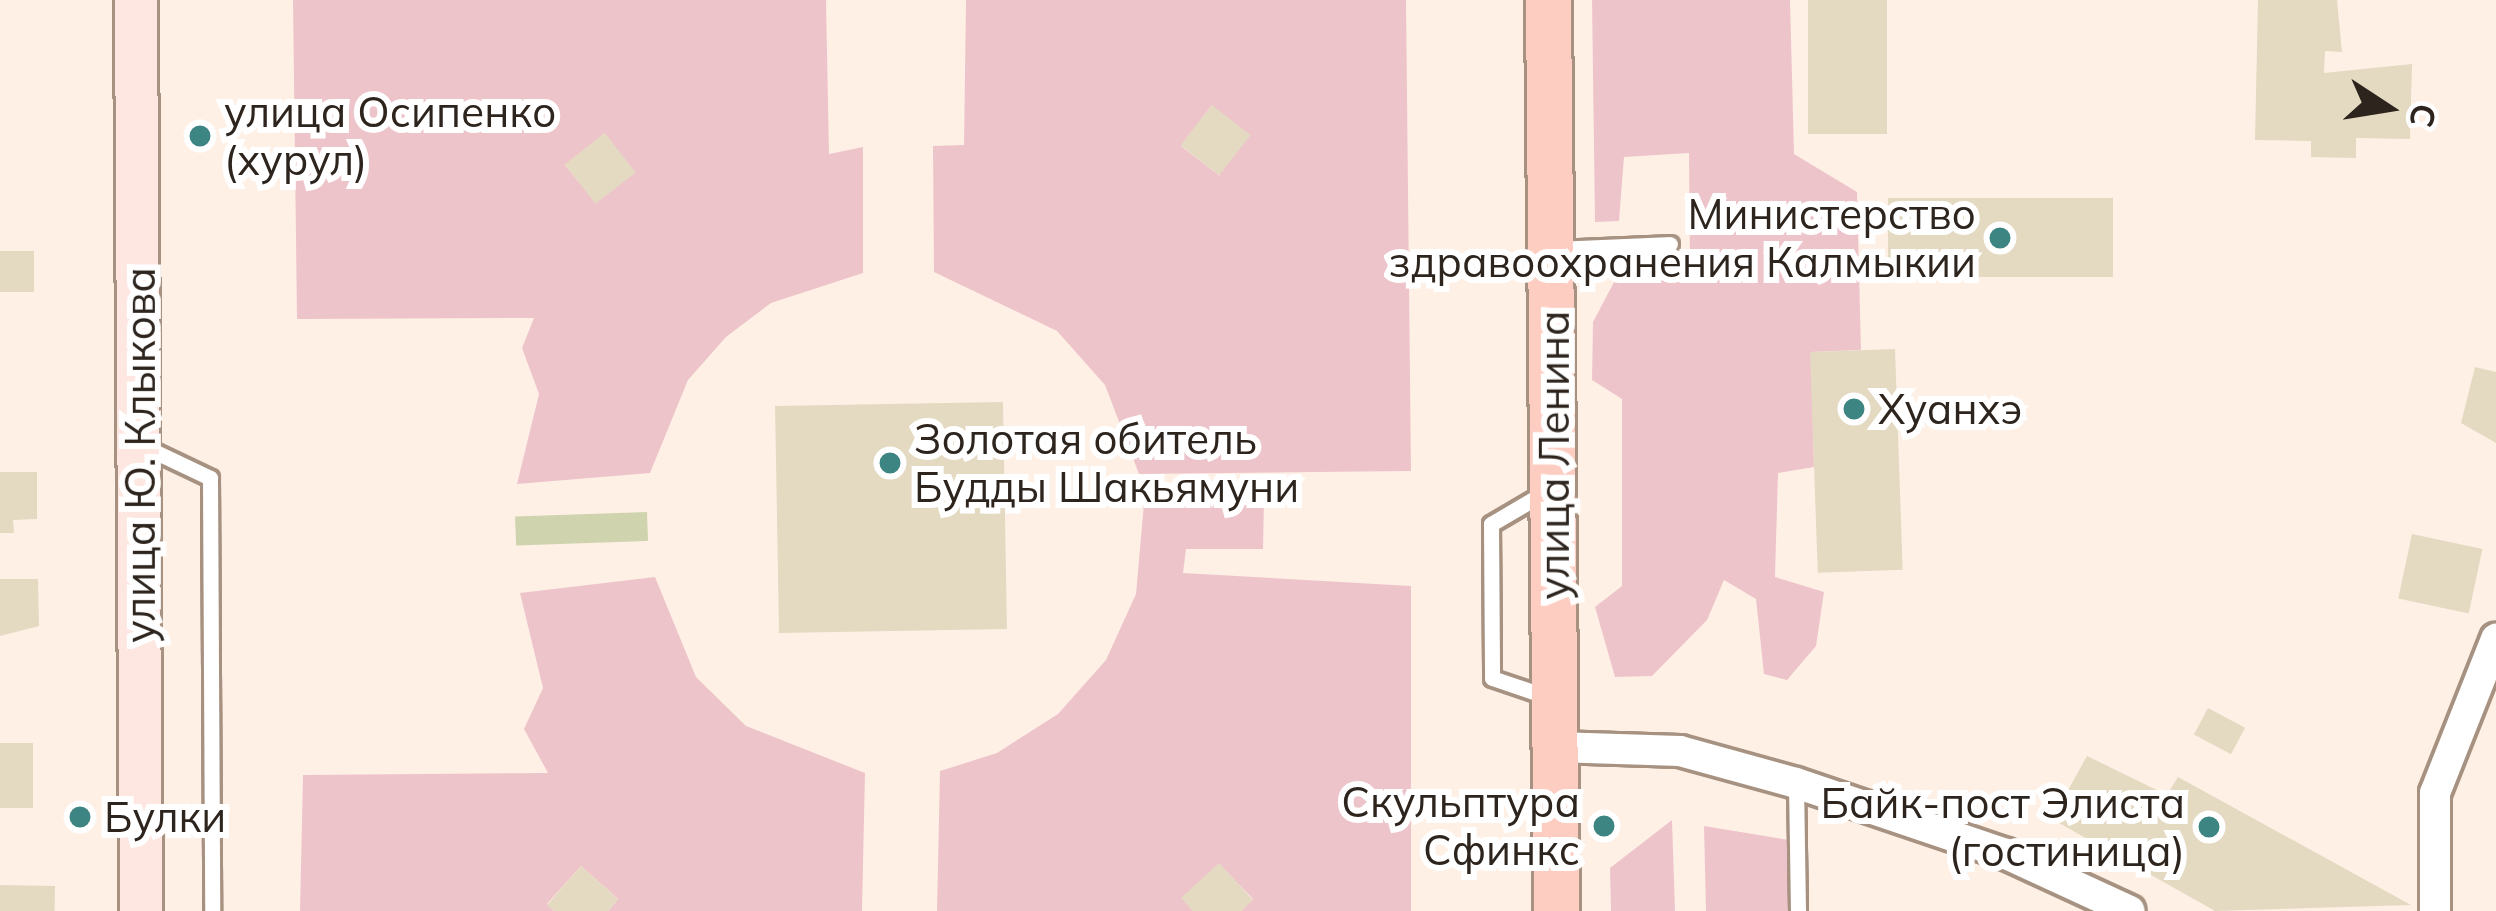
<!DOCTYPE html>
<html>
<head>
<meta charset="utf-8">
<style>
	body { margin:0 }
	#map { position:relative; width:2496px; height:911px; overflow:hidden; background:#fff0e6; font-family:Mulish,sans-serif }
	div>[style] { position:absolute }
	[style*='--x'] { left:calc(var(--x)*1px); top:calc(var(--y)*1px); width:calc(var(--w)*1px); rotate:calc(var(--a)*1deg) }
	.green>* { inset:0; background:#eec4cb }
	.water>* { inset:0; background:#cfd4ae; transform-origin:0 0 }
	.building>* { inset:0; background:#e4d9c1; transform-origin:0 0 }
	.roads { filter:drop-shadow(3px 0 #a79281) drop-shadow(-3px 0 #a79281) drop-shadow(0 3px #a79281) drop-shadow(0 -3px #a79281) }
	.lane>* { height:15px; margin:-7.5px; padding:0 7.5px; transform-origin:7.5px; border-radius:7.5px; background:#fff }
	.street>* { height:30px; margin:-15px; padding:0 15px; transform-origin:15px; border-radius:15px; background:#fff }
	.secondary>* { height:42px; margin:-21px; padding:0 21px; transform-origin:21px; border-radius:21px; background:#fee6e1 }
	.primary>* { height:45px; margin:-22.5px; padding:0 22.5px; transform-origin:22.5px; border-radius:22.5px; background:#fecdc2 }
	.dots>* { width:33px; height:33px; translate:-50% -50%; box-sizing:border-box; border:6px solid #fff; border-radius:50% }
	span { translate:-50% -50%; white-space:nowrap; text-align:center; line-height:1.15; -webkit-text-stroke:12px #fff; paint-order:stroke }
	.poi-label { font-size:42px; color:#2d241e }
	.left { translate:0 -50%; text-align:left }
	.right { translate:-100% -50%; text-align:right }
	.street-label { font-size:42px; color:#2d241e }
	.north { position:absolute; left:2328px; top:48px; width:120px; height:120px; -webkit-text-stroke:9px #fff; paint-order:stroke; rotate:102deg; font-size:33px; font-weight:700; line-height:48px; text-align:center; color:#2d241e }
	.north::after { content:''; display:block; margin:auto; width:42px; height:54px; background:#2d241e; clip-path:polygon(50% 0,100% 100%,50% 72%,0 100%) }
</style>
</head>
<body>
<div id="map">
	<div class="green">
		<i style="clip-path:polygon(evenodd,293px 0,826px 0,829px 154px,863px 147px,863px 273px,771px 303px,726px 337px,688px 380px,650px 473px,517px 484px,539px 394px,522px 348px,534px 318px,297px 319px,293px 0,605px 133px,596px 203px,565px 165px,605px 133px)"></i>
		<i style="clip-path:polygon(evenodd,966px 0,1406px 0,1411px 471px,1139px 474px,1105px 385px,1057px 331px,934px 272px,933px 146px,964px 145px,966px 0,1212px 105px,1220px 176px,1181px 146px,1212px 105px)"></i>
		<i style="clip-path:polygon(1592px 0,1790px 0,1794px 154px,1857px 192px,1861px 350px,1811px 352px,1814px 467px,1778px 473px,1775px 577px,1824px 592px,1816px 646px,1787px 680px,1764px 674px,1756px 599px,1724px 580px,1707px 620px,1652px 676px,1615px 677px,1595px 607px,1622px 586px,1622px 399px,1592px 380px,1593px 322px,1622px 267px,1690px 266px,1689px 153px,1624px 157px,1619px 221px,1595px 222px)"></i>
		<i style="clip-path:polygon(1264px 500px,1263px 549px,1186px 549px,1183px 573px,1411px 586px,1411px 911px,1241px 911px,1253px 899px,1219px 864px,1182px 898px,1193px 911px,937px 911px,940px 771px,997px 753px,1058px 714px,1106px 660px,1136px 594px,1144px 503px)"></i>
		<i style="clip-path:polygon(655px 577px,696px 677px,746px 726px,865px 773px,862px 911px,608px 911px,618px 899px,581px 866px,547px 904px,554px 911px,300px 911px,303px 775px,548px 773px,524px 729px,543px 688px,520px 593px)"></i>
		<i style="clip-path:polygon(1672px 820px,1675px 911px,1611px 911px,1610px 868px)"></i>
		<i style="clip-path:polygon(1704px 826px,1789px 840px,1790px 911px,1706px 911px)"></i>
	</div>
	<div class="water">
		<i style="left:647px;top:512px;width:29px;height:132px;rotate:88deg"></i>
	</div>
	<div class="building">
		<i style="left:1808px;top:0;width:79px;height:134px"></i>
		<i style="clip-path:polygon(2258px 0,2337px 0,2342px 52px,2325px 51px,2324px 73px,2412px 64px,2410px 139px,2356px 138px,2356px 158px,2311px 157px,2311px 141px,2255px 140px)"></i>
		<i style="left:1212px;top:105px;width:49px;height:51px;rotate:38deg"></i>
		<i style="left:605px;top:133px;width:50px;height:51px;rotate:52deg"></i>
		<i style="left:2113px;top:198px;width:79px;height:225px;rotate:90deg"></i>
		<i style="left:0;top:251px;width:34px;height:41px"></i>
		<i style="left:1895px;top:349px;width:221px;height:85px;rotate:88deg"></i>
		<i style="clip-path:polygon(2475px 367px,2496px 372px,2496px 443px,2461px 423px)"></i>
		<i style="left:1003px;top:402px;width:227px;height:228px;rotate:89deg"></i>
		<i style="clip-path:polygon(0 472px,37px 472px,37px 519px,13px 520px,14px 533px,0 533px)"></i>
		<i style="left:2412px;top:534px;width:72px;height:66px;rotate:12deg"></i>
		<i style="clip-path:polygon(0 579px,38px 579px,39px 626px,0 636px)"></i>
		<i style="left:2208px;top:708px;width:42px;height:30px;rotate:28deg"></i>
		<i style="left:0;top:743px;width:33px;height:65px"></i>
		<i style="clip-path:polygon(2087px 756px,2167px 795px,2178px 777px,2411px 905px,2215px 911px,2052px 819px)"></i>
		<i style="clip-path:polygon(1219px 863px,1253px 900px,1241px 911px,1193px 911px,1181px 898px)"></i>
		<i style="clip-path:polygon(581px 866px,618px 899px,608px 911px,554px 911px,547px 905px)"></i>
		<i style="left:0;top:885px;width:55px;height:26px;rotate:1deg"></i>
	</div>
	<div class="roads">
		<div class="lane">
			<i style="--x:1557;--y:249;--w:113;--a:-2.5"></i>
			<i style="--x:143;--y:446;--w:74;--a:25.5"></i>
			<i style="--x:210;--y:478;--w:433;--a:89.7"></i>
			<i style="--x:1547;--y:491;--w:65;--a:149.5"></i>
			<i style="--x:1491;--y:524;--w:154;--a:89.6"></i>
			<i style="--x:1492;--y:678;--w:62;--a:18.7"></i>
			<i style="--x:1796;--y:783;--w:128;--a:89.1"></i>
		</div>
		<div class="street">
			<i style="--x:1556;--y:747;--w:124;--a:1.8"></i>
			<i style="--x:1680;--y:751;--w:120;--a:15.4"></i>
			<i style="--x:1796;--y:783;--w:222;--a:18.7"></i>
			<i style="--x:2006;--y:854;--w:136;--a:24.7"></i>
			<i style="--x:2435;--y:911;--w:118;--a:-90"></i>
			<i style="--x:2435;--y:793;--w:166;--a:-68.4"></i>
		</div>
		<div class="secondary">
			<i style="--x:136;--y:0;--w:911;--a:89.69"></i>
		</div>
		<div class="primary">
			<i style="--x:1548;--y:0;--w:911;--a:89.5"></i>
		</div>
	</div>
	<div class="dots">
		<i style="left:200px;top:136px;background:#3d8583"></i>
		<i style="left:2000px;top:238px;background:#3d8583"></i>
		<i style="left:1854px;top:409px;background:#3d8583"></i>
		<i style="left:890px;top:463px;background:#3d8583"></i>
		<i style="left:80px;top:817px;background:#3d8583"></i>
		<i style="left:1604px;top:826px;background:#3d8583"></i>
		<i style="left:2209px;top:827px;background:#3d8583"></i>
	</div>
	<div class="poi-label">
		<span class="left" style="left:224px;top:136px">улица Осипенко<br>(хурул)</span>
		<span class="right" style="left:1976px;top:238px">Министерство<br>здравоохранения Калмыкии</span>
		<span class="left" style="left:1878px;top:409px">Хуанхэ</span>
		<span class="left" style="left:914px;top:463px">Золотая обитель<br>Будды Шакьямуни</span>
		<span class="right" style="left:1580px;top:826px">Скульптура<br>Сфинкс</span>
		<span class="right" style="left:2185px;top:827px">Байк-пост Элиста<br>(гостиница)</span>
		<span class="left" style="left:104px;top:817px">Булки</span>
	</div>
	<div class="street-label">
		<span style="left:140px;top:455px;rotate:-90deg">улица Ю. Клыкова</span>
		<span style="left:1554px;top:455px;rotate:-90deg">улица Ленина</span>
	</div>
	<div class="north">С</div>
</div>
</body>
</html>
